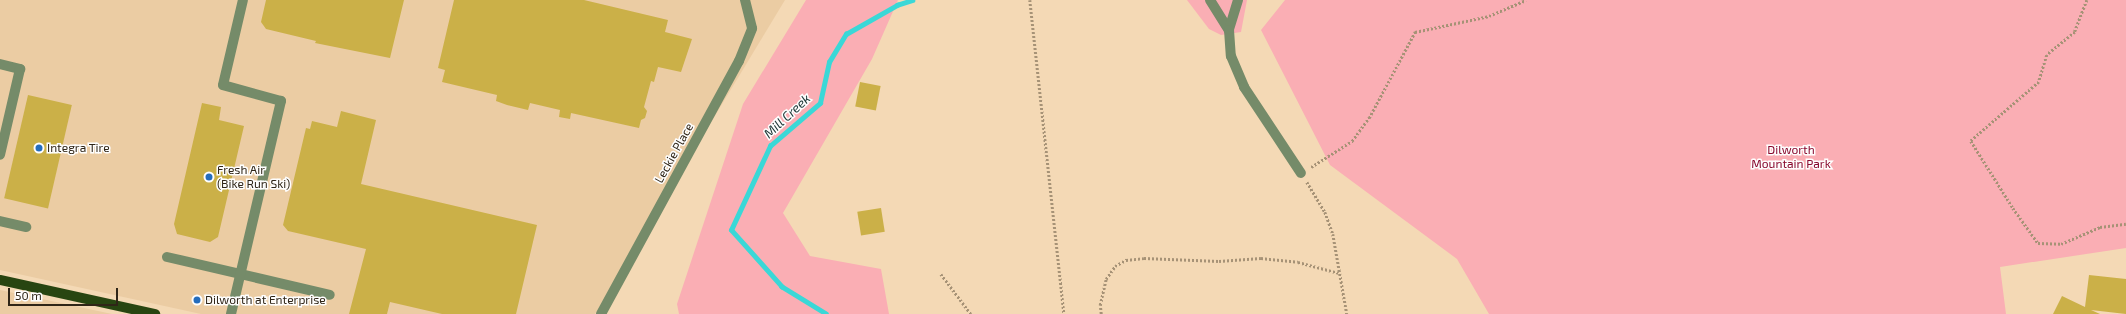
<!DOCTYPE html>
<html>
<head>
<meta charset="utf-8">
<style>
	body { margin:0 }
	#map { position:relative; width:2126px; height:314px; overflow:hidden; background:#f4d9b5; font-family:"Exo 2",sans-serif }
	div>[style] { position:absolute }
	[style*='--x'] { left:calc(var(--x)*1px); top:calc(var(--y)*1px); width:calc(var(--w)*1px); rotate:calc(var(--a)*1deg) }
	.built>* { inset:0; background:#ebcca3 }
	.green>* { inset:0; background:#faaeb4 }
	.stream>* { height:4.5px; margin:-2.25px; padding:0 2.25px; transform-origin:2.25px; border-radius:2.25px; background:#3ad8d7 }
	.building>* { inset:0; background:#cbb048; transform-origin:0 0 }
	.path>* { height:2.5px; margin-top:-1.25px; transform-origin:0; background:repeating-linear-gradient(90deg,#a69276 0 2px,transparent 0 4px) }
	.minor>* { height:10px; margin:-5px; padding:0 5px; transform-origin:5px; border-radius:5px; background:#758b69 }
	.major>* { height:10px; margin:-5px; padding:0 5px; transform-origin:5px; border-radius:5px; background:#284511 }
	.dots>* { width:11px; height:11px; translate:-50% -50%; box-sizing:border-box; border:2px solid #fefefe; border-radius:50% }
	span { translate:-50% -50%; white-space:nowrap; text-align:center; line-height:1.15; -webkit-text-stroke:3px #fefefe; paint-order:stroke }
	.poi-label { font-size:12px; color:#2f2517 }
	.left { translate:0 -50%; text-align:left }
	.park-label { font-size:12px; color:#89092e }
	.street-label { font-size:12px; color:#2f2517 }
	.water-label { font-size:13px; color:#223b3b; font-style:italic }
	.scale { position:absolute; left:8px; top:288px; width:110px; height:18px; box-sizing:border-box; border:2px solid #2f2517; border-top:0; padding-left:5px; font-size:12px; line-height:14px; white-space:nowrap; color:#2f2517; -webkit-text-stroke:3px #fefefe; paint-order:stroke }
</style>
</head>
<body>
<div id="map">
	<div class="built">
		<i style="clip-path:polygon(0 0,785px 0,595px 314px,201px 314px,0 270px)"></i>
		<i style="clip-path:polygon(0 290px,112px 314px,0 314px)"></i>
	</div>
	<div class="green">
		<i style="clip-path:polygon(806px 0,898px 0,872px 59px,783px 213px,810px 256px,881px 269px,889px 314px,679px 314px,677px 304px,743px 104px)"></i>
		<i style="clip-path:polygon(1187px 0,1247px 0,1241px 32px,1221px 35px,1209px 29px)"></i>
		<i style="clip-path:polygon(1285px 0,2126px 0,2126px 248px,2000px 267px,2006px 314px,1489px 314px,1457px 259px,1330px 165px,1261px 30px)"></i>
	</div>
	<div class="stream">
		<i style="--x:826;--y:314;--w:52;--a:-148.5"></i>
		<i style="--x:782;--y:287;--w:76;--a:-131.8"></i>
		<i style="--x:731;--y:230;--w:93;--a:-65.1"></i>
		<i style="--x:770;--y:146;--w:66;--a:-40.7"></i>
		<i style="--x:820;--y:103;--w:42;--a:-77.6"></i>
		<i style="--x:829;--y:62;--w:33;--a:-59"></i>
		<i style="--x:846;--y:34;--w:59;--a:-29.6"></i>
		<i style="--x:897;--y:5;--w:16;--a:-18"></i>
	</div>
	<div class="building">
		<i style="clip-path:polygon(266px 0,404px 0,390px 58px,315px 43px,316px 41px,266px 29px,261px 22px)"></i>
		<i style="clip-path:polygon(454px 0,584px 0,668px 20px,665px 32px,692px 39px,681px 72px,658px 67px,654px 82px,651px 81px,644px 107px,647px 111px,645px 118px,641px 120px,639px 128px,571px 113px,570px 119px,559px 117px,560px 110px,530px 103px,528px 110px,507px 105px,496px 101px,497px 95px,442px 82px,445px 70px,438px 68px)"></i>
		<i style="left:860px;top:82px;width:21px;height:25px;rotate:11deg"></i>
		<i style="left:28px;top:95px;width:45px;height:106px;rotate:13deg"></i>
		<i style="clip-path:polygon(202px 103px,221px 107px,219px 120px,244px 126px,218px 237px,210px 242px,177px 234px,174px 224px)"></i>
		<i style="clip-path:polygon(341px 111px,376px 120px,361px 184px,537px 225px,516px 314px,442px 314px,390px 302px,387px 314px,349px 314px,366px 249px,288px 231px,283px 225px,306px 128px,310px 129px,312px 121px,337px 127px)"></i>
		<i style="left:881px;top:208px;width:24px;height:24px;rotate:81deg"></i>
		<i style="clip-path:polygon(2089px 275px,2126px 279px,2126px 314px,2091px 310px,2100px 314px,2053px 314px,2062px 296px,2085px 307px)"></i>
	</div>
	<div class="path">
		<i style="--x:1030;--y:0;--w:316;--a:83.8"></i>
		<i style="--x:2087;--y:0;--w:34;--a:111"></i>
		<i style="--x:2075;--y:32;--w:36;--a:141"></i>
		<i style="--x:2047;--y:55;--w:28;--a:107"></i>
		<i style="--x:2039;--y:82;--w:90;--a:139.1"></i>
		<i style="--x:1971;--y:141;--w:79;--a:57.9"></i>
		<i style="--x:2013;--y:208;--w:43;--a:54.5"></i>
		<i style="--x:2038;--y:243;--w:23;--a:2"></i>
		<i style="--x:2061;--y:244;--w:43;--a:-23.6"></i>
		<i style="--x:2100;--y:227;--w:26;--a:-7"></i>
		<i style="--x:1311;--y:167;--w:49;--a:-32.4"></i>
		<i style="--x:1352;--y:141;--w:29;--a:-54"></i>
		<i style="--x:1369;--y:118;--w:98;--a:-61.9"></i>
		<i style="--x:1415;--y:32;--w:76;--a:-12.2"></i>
		<i style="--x:1489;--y:16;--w:40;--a:-23.4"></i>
		<i style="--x:1307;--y:182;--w:35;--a:59"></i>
		<i style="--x:1325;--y:212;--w:23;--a:70"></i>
		<i style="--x:1333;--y:234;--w:81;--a:80.1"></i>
		<i style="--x:941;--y:274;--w:50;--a:53.1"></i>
		<i style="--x:1101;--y:314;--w:9;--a:-96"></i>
		<i style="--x:1100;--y:305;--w:27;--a:-77"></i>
		<i style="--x:1106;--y:279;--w:16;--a:-55"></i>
		<i style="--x:1115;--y:266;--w:13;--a:-29"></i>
		<i style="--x:1126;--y:260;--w:18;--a:-6"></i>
		<i style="--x:1144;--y:258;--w:75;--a:2.3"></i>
		<i style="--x:1219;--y:261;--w:42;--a:-4.1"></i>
		<i style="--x:1261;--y:258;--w:37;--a:6"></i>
		<i style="--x:1298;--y:262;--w:42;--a:15"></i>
	</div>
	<div class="minor">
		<i style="--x:1210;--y:0;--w:36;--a:58"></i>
		<i style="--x:1238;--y:0;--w:31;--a:107"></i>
		<i style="--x:1229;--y:30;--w:26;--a:86"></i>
		<i style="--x:1231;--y:56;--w:34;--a:67"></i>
		<i style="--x:1244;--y:87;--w:103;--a:56.5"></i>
		<i style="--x:0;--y:64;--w:21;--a:14"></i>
		<i style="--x:20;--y:69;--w:88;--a:103.1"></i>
		<i style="--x:0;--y:221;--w:27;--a:13"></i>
		<i style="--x:167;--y:257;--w:167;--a:13.1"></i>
		<i style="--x:231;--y:314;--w:219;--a:-76.8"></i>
		<i style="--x:281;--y:101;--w:60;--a:-164.6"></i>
		<i style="--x:223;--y:85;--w:87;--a:-76.8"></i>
		<i style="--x:601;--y:314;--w:288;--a:-61.4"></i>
		<i style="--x:739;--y:61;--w:35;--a:-68"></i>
		<i style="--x:752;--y:28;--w:29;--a:-104"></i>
	</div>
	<div class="major">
		<i style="--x:0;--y:280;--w:159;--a:12.4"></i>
	</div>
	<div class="dots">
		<i style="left:39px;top:148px;background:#256dbd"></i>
		<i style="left:209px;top:177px;background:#256dbd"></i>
		<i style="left:197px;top:300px;background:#256dbd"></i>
	</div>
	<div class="poi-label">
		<span class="left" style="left:47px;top:148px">Integra Tire</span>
		<span class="left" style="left:217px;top:177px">Fresh Air<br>(Bike Run Ski)</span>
		<span class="left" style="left:205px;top:300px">Dilworth at Enterprise</span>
	</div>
	<div class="park-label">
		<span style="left:1791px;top:157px">Dilworth<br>Mountain Park</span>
	</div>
	<div class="street-label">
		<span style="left:674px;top:153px;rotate:-61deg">Leckie Place</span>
	</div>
	<div class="water-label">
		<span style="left:787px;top:116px;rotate:-43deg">Mill Creek</span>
	</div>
	<div class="scale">50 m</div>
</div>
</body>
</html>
